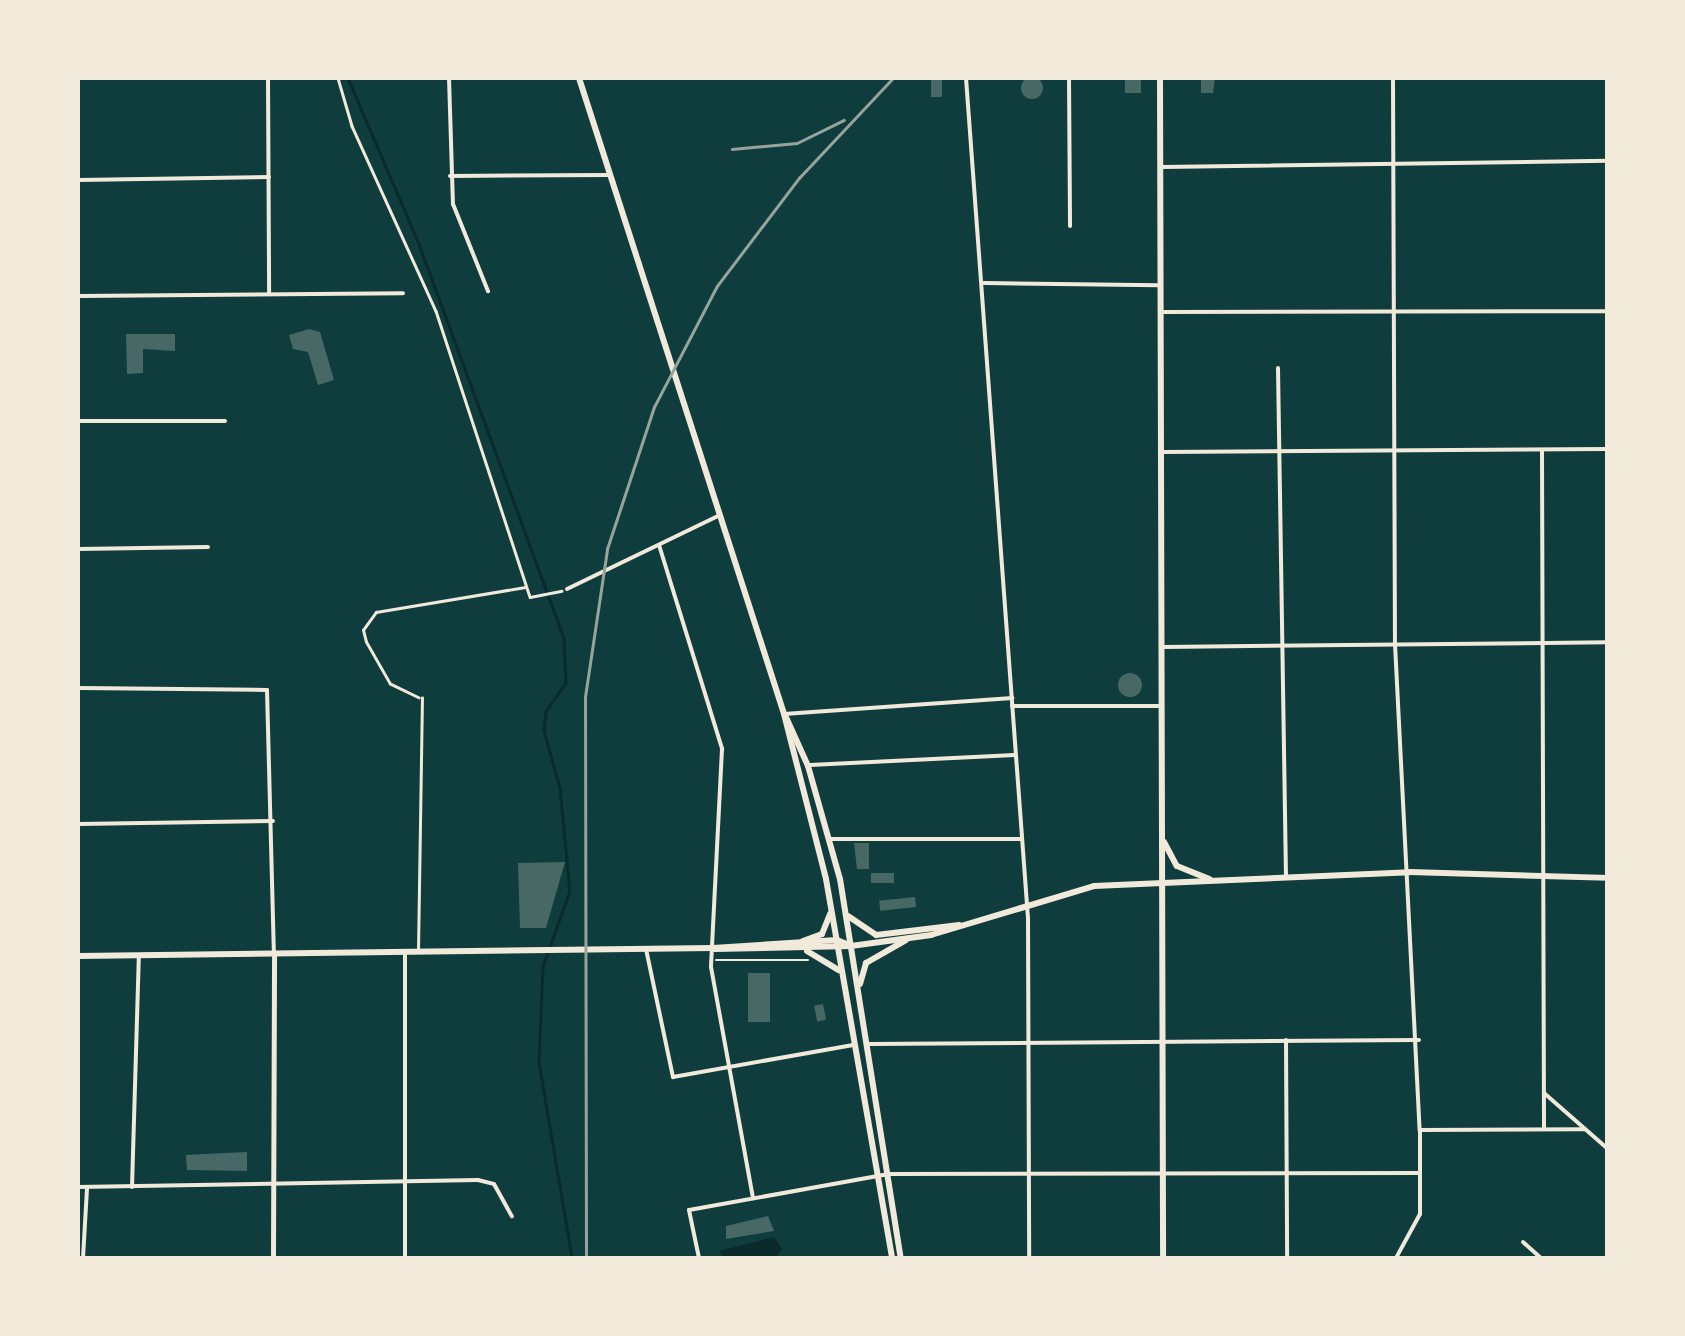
<!DOCTYPE html>
<html>
<head>
<meta charset="utf-8">
<style>
	body { margin:0 }
	#map { position:relative; width:1685px; height:1336px; overflow:hidden; background:#0f3d3e; font-family:"Crimson Pro",serif }
	div>[style] { position:absolute }
	[style*='--x'] { left:calc(var(--x)*1px); top:calc(var(--y)*1px); width:calc(var(--w)*1px); rotate:calc(var(--a)*1deg) }
	.water>* { inset:0; background:#0a2a2b }
	.stream>* { height:2.5px; margin:-1.25px; padding:0 1.25px; transform-origin:1.25px; border-radius:1.25px; background:#0a2a2b }
	.building>* { inset:0; background:#486865; transform-origin:0 0 }
	.round { border-radius:50% }
	.path>* { height:2.5px; margin:-1.25px; padding:0 1.25px; transform-origin:1.25px; border-radius:1.25px; background:#f1e9da }
	.service>* { height:2.5px; margin:-1.25px; padding:0 1.25px; transform-origin:1.25px; border-radius:1.25px; background:#f1e9da }
	.minor>* { height:4px; margin:-2px; padding:0 2px; transform-origin:2px; border-radius:2px; background:#f1e9da }
	.tertiary>* { height:5px; margin:-2.5px; padding:0 2.5px; transform-origin:2.5px; border-radius:2.5px; background:#f1e9da }
	.secondary>* { height:6px; margin:-3px; padding:0 3px; transform-origin:3px; border-radius:3px; background:#f1e9da }
	.primary>* { height:6px; margin:-3px; padding:0 3px; transform-origin:3px; border-radius:3px; background:#f1e9da }
	.rail>* { height:2.5px; margin:-1.25px; padding:0 1.25px; transform-origin:1.25px; border-radius:1.25px; background:#97a49c }
	span { translate:-50% -50%; white-space:nowrap; text-align:center; line-height:1.15; -webkit-text-stroke:8px #f1e9da; paint-order:stroke }
	.frame { position:absolute; inset:0; border:80px solid #f1e9da; pointer-events:none }
</style>
</head>
<body>
<div id="map">
	<div class="water">
		<i style="clip-path:polygon(774px 1237px,782px 1249px,775px 1258px,723px 1258px,719px 1251px)"></i>
	</div>
	<div class="stream">
		<i style="--x:348;--y:78;--w:181;--a:66.8"></i>
		<i style="--x:419;--y:244;--w:421;--a:69.8"></i>
		<i style="--x:564;--y:639;--w:44;--a:87.4"></i>
		<i style="--x:566;--y:683;--w:35;--a:125"></i>
		<i style="--x:546;--y:712;--w:18;--a:96"></i>
		<i style="--x:544;--y:730;--w:60;--a:74.6"></i>
		<i style="--x:560;--y:788;--w:103;--a:84.5"></i>
		<i style="--x:570;--y:891;--w:81;--a:109.6"></i>
		<i style="--x:543;--y:967;--w:95;--a:92.4"></i>
		<i style="--x:539;--y:1062;--w:199;--a:80.4"></i>
	</div>
	<div class="building">
		<i class="round" style="left:1021px;top:77px;width:22px;height:22px"></i>
		<i style="left:931px;top:78px;width:11px;height:19px"></i>
		<i style="left:1125px;top:78px;width:16px;height:15px"></i>
		<i style="clip-path:polygon(1201px 78px,1215px 78px,1213px 93px,1201px 93px)"></i>
		<i style="clip-path:polygon(309px 329px,320px 332px,334px 380px,318px 385px,308px 352px,293px 349px,289px 335px)"></i>
		<i style="clip-path:polygon(126px 334px,175px 334px,175px 351px,143px 349px,143px 373px,127px 374px)"></i>
		<i class="round" style="left:1118px;top:673px;width:24px;height:24px"></i>
		<i style="clip-path:polygon(854px 843px,869px 843px,869px 869px,857px 869px)"></i>
		<i style="clip-path:polygon(565px 862px,546px 928px,520px 928px,518px 863px)"></i>
		<i style="left:894px;top:873px;width:10px;height:23px;rotate:90deg"></i>
		<i style="left:915px;top:897px;width:10px;height:36px;rotate:84deg"></i>
		<i style="left:748px;top:973px;width:22px;height:49px"></i>
		<i style="left:823px;top:1004px;width:16px;height:9px;rotate:79deg"></i>
		<i style="clip-path:polygon(247px 1152px,247px 1171px,187px 1170px,186px 1155px)"></i>
		<i style="clip-path:polygon(768px 1216px,774px 1231px,726px 1239px,726px 1226px)"></i>
	</div>
	<div class="path">
		<i style="--x:338;--y:78;--w:50;--a:73.7"></i>
		<i style="--x:352;--y:126;--w:203;--a:65.6"></i>
		<i style="--x:436;--y:311;--w:301;--a:71.8"></i>
		<i style="--x:530;--y:597;--w:32;--a:-11"></i>
		<i style="--x:419;--y:698;--w:32;--a:-154"></i>
		<i style="--x:390;--y:684;--w:48;--a:-119.7"></i>
		<i style="--x:366;--y:642;--w:12;--a:-104"></i>
		<i style="--x:363;--y:630;--w:22;--a:-54"></i>
		<i style="--x:376;--y:612;--w:151;--a:-9.5"></i>
		<i style="--x:716;--y:960;--w:92;--a:0"></i>
	</div>
	<div class="service">
		<i style="--x:418;--y:951;--w:253;--a:-89.1"></i>
	</div>
	<div class="minor">
		<i style="--x:268;--y:78;--w:216;--a:89.7"></i>
		<i style="--x:449;--y:78;--w:126;--a:88.2"></i>
		<i style="--x:453;--y:204;--w:94;--a:68.1"></i>
		<i style="--x:966;--y:78;--w:842;--a:85.78"></i>
		<i style="--x:1028;--y:918;--w:340;--a:89.8"></i>
		<i style="--x:1069;--y:78;--w:148;--a:89.6"></i>
		<i style="--x:1393;--y:78;--w:566;--a:89.8"></i>
		<i style="--x:1395;--y:644;--w:487;--a:87.1"></i>
		<i style="--x:1420;--y:1130;--w:84;--a:90"></i>
		<i style="--x:1420;--y:1214;--w:50;--a:118.6"></i>
		<i style="--x:1162;--y:167;--w:446;--a:-0.8"></i>
		<i style="--x:450;--y:176;--w:159;--a:-0.4"></i>
		<i style="--x:78;--y:180;--w:191;--a:-0.9"></i>
		<i style="--x:984;--y:283;--w:175;--a:0.7"></i>
		<i style="--x:78;--y:296;--w:325;--a:-0.5"></i>
		<i style="--x:1162;--y:312;--w:446;--a:-0.1"></i>
		<i style="--x:1278;--y:368;--w:509;--a:89.1"></i>
		<i style="--x:78;--y:421;--w:147;--a:0"></i>
		<i style="--x:1542;--y:450;--w:679;--a:89.83"></i>
		<i style="--x:1162;--y:452;--w:446;--a:-0.4"></i>
		<i style="--x:659;--y:545;--w:214;--a:72.8"></i>
		<i style="--x:722;--y:749;--w:218;--a:92.9"></i>
		<i style="--x:711;--y:967;--w:235;--a:79.7"></i>
		<i style="--x:78;--y:549;--w:130;--a:-0.9"></i>
		<i style="--x:567;--y:589;--w:170;--a:-25.8"></i>
		<i style="--x:1162;--y:647;--w:446;--a:-0.6"></i>
		<i style="--x:78;--y:688;--w:189;--a:0.6"></i>
		<i style="--x:267;--y:690;--w:264;--a:88.5"></i>
		<i style="--x:1012;--y:706;--w:149;--a:0"></i>
		<i style="--x:784;--y:714;--w:229;--a:-4"></i>
		<i style="--x:810;--y:765;--w:205;--a:-2.8"></i>
		<i style="--x:78;--y:824;--w:195;--a:-0.9"></i>
		<i style="--x:831;--y:839;--w:191;--a:0"></i>
		<i style="--x:646;--y:949;--w:131;--a:78.1"></i>
		<i style="--x:673;--y:1077;--w:183;--a:-10.1"></i>
		<i style="--x:405;--y:953;--w:305;--a:90"></i>
		<i style="--x:1286;--y:1040;--w:218;--a:89.7"></i>
		<i style="--x:869;--y:1044;--w:550;--a:-0.42"></i>
		<i style="--x:1544;--y:1093;--w:85;--a:41.2"></i>
		<i style="--x:1420;--y:1130;--w:165;--a:-0.3"></i>
		<i style="--x:78;--y:1187;--w:400;--a:-1"></i>
		<i style="--x:478;--y:1180;--w:16;--a:14"></i>
		<i style="--x:494;--y:1184;--w:37;--a:61"></i>
		<i style="--x:132;--y:1187;--w:230;--a:-88.3"></i>
		<i style="--x:1523;--y:1242;--w:24;--a:42"></i>
		<i style="--x:83;--y:1258;--w:70;--a:-86.7"></i>
		<i style="--x:699;--y:1258;--w:49;--a:-101.8"></i>
		<i style="--x:689;--y:1210;--w:203;--a:-10.2"></i>
		<i style="--x:889;--y:1174;--w:530;--a:-0.11"></i>
		<i style="--x:1607;--y:1258;--w:1;--a:0"></i>
	</div>
	<div class="tertiary">
		<i style="--x:273;--y:1258;--w:304;--a:-89.8"></i>
	</div>
	<div class="secondary">
		<i style="--x:1160;--y:78;--w:1180;--a:89.85"></i>
		<i style="--x:1164;--y:842;--w:27;--a:62"></i>
		<i style="--x:1177;--y:866;--w:35;--a:22"></i>
		<i style="--x:715;--y:949;--w:136;--a:-1.3"></i>
		<i style="--x:78;--y:956;--w:635;--a:-0.72"></i>
		<i style="--x:713;--y:948;--w:124;--a:-3.7"></i>
		<i style="--x:837;--y:940;--w:15;--a:23"></i>
		<i style="--x:851;--y:946;--w:81;--a:-7.8"></i>
		<i style="--x:931;--y:935;--w:170;--a:-16.7"></i>
		<i style="--x:1094;--y:886;--w:316;--a:-2.5"></i>
		<i style="--x:1410;--y:872;--w:198;--a:1.7"></i>
	</div>
	<div class="primary">
		<i style="--x:579;--y:78;--w:668;--a:72.13"></i>
		<i style="--x:784;--y:714;--w:170;--a:75.7"></i>
		<i style="--x:826;--y:879;--w:385;--a:80.1"></i>
		<i style="--x:785;--y:715;--w:56;--a:65.7"></i>
		<i style="--x:808;--y:766;--w:117;--a:74.2"></i>
		<i style="--x:840;--y:879;--w:384;--a:80.9"></i>
		<i style="--x:848;--y:916;--w:34;--a:34"></i>
		<i style="--x:876;--y:935;--w:84;--a:-6.9"></i>
		<i style="--x:803;--y:941;--w:20;--a:-20"></i>
		<i style="--x:822;--y:934;--w:22;--a:-68"></i>
		<i style="--x:807;--y:951;--w:37;--a:31"></i>
		<i style="--x:860;--y:984;--w:22;--a:-74"></i>
		<i style="--x:866;--y:963;--w:46;--a:-29.9"></i>
	</div>
	<div class="rail">
		<i style="--x:732;--y:149;--w:65;--a:-5.3"></i>
		<i style="--x:797;--y:143;--w:52;--a:-26.1"></i>
		<i style="--x:586;--y:1258;--w:561;--a:-90.1"></i>
		<i style="--x:585;--y:697;--w:150;--a:-81.5"></i>
		<i style="--x:607;--y:549;--w:150;--a:-71.7"></i>
		<i style="--x:654;--y:407;--w:136;--a:-62.5"></i>
		<i style="--x:717;--y:286;--w:136;--a:-52.8"></i>
		<i style="--x:799;--y:178;--w:137;--a:-46.8"></i>
	</div>
	<div class="frame"></div>
</div>
</body>
</html>
